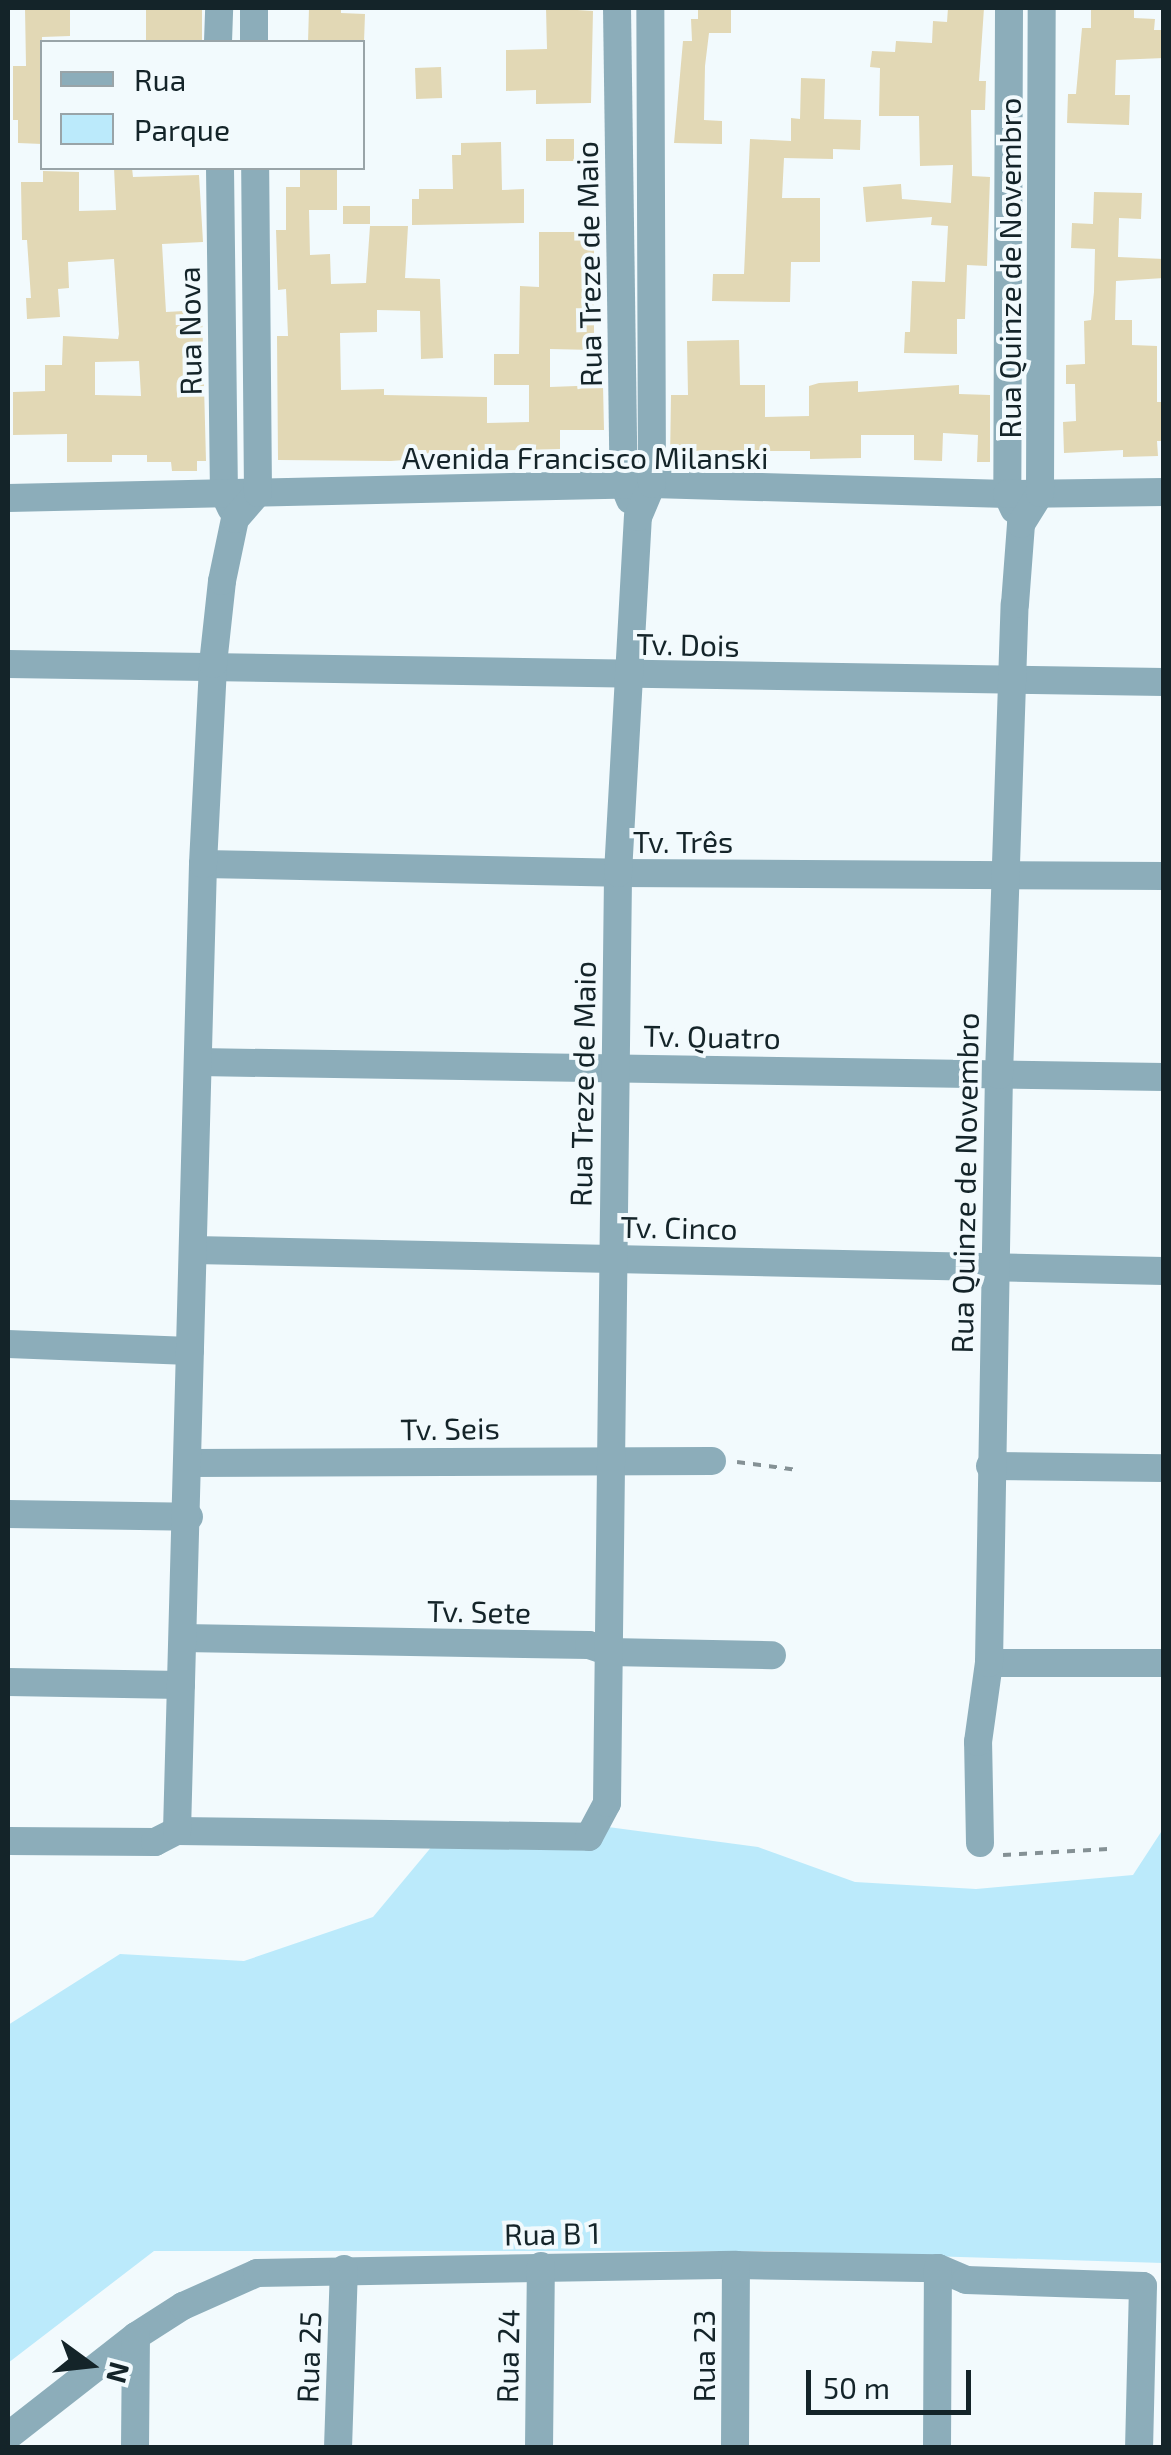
<!DOCTYPE html>
<html>
<head>
<meta charset="utf-8">
<style>
	body { margin:0 }
	#map { position:relative; width:1171px; height:2455px; overflow:hidden; background:#f2fafd; font-family:"Exo 2",sans-serif }
	div>[style] { position:absolute }
	[style*='--x'] { left:calc(var(--x)*1px); top:calc(var(--y)*1px); width:calc(var(--w)*1px); rotate:calc(var(--a)*1deg) }
	.green>* { inset:0; background:#bbeafb }
	.building>* { inset:0; background:#e2d8b5; transform-origin:0 0 }
	.path>* { height:4px; margin-top:-2px; transform-origin:0; background:repeating-linear-gradient(90deg,#859195 0 8px,transparent 0 16px) }
	.minor>* { height:28px; margin:-14px; padding:0 14px; transform-origin:14px; border-radius:14px; background:#8cadba }
	span { translate:-50% -50%; white-space:nowrap; text-align:center; line-height:1.15; -webkit-text-stroke:8px #f2fafd; paint-order:stroke }
	.street-label { font-size:30px; color:#142429 }
	.frame { position:absolute; inset:0; border:10px solid #142429; pointer-events:none }
	.legend { position:absolute; left:40px; top:40px; width:325px; height:130px; box-sizing:border-box; background:#f2fafd; border:2px solid #99a4a8; margin:0; padding:12px 18px; list-style:none; font-size:30px; color:#142429 }
	.legend li { display:flex; align-items:center; gap:20px; height:50px }
	.legend b { width:50px; border:2px solid #99a4a8 }
	.north { position:absolute; left:40px; top:2315px; width:100px; height:100px; -webkit-text-stroke:8px #f2fafd; paint-order:stroke; rotate:105deg; font-size:28px; font-weight:700; line-height:40px; text-align:center; color:#142429 }
	.north::after { content:''; display:block; margin:auto; width:35px; height:45px; background:#142429; clip-path:polygon(50% 0,100% 100%,50% 72%,0 100%) }
	.scale { position:absolute; left:806px; top:2370px; width:165px; height:45px; box-sizing:border-box; border:5px solid #142429; border-top:0; padding-left:12px; font-size:30px; line-height:35px; white-space:nowrap; color:#142429; -webkit-text-stroke:8px #f2fafd; paint-order:stroke }
</style>
</head>
<body>
<div id="map">
	<div class="green">
		<i style="clip-path:polygon(453px 1821px,578px 1823px,758px 1847px,855px 1882px,976px 1889px,1133px 1875px,1163px 1829px,1163px 2263px,762px 2251px,154px 2251px,8px 2363px,8px 2025px,120px 1954px,244px 1961px,373px 1917px)"></i>
	</div>
	<div class="building">
		<i style="clip-path:polygon(25px 8px,70px 8px,70px 36px,42px 37px,42px 144px,18px 143px,18px 120px,13px 120px,13px 66px,26px 66px)"></i>
		<i style="left:146px;top:8px;width:56px;height:32px"></i>
		<i style="clip-path:polygon(309px 8px,341px 8px,341px 13px,365px 14px,364px 42px,308px 42px)"></i>
		<i style="clip-path:polygon(546px 8px,593px 11px,591px 103px,536px 104px,536px 90px,506px 91px,506px 50px,547px 49px)"></i>
		<i style="clip-path:polygon(948px 8px,984px 8px,979px 81px,986px 81px,985px 110px,971px 110px,972px 176px,990px 177px,987px 266px,967px 265px,965px 319px,957px 319px,957px 354px,904px 353px,905px 332px,910px 332px,912px 281px,945px 282px,948px 226px,931px 225px,932px 217px,866px 222px,863px 187px,901px 184px,902px 199px,951px 203px,953px 165px,920px 166px,919px 116px,879px 116px,880px 68px,870px 67px,872px 51px,895px 52px,896px 41px,932px 43px,933px 21px,947px 22px)"></i>
		<i style="clip-path:polygon(1091px 8px,1134px 8px,1134px 18px,1155px 19px,1154px 30px,1164px 30px,1164px 58px,1116px 60px,1115px 95px,1130px 95px,1129px 125px,1067px 123px,1068px 94px,1076px 94px,1082px 28px,1091px 28px)"></i>
		<i style="clip-path:polygon(698px 10px,731px 10px,731px 33px,709px 33px,705px 66px,704px 120px,722px 121px,722px 144px,674px 143px,683px 41px,692px 41px,691px 19px,698px 19px)"></i>
		<i style="left:441px;top:67px;width:31px;height:26px;rotate:88deg"></i>
		<i style="clip-path:polygon(801px 78px,825px 79px,824px 119px,861px 120px,860px 150px,833px 149px,833px 159px,784px 158px,782px 198px,820px 198px,820px 262px,791px 262px,790px 302px,712px 301px,713px 274px,744px 274px,750px 139px,791px 141px,791px 118px,800px 119px)"></i>
		<i style="left:574px;top:139px;width:22px;height:28px;rotate:90deg"></i>
		<i style="clip-path:polygon(501px 142px,502px 190px,524px 189px,524px 223px,412px 225px,412px 199px,419px 199px,419px 189px,453px 189px,452px 155px,461px 155px,461px 143px)"></i>
		<i style="clip-path:polygon(evenodd,114px 168px,132px 168px,133px 177px,199px 175px,203px 242px,162px 244px,166px 312px,202px 310px,206px 461px,197px 461px,197px 471px,172px 471px,171px 462px,147px 462px,147px 455px,112px 455px,112px 462px,67px 462px,67px 434px,13px 435px,13px 392px,45px 391px,45px 365px,62px 365px,63px 336px,118px 339px,119px 334px,114px 259px,68px 262px,69px 288px,58px 289px,60px 317px,27px 319px,26px 298px,31px 298px,27px 240px,22px 240px,21px 182px,43px 182px,43px 171px,79px 172px,79px 211px,116px 210px,114px 168px,139px 361px,141px 396px,95px 395px,95px 362px,139px 361px)"></i>
		<i style="clip-path:polygon(300px 168px,337px 168px,337px 210px,309px 210px,310px 255px,330px 254px,331px 284px,366px 283px,370px 226px,408px 226px,405px 278px,440px 279px,443px 358px,421px 359px,420px 311px,377px 310px,377px 332px,340px 333px,341px 390px,384px 389px,384px 395px,487px 397px,487px 423px,529px 422px,529px 385px,494px 385px,494px 354px,519px 354px,520px 286px,539px 287px,539px 232px,594px 232px,594px 350px,550px 349px,550px 387px,603px 385px,604px 430px,560px 430px,560px 449px,442px 452px,419px 454px,419px 459px,391px 461px,278px 460px,277px 336px,288px 336px,286px 289px,278px 290px,276px 230px,286px 230px,286px 187px,300px 187px)"></i>
		<i style="clip-path:polygon(1094px 192px,1142px 193px,1141px 219px,1119px 218px,1118px 257px,1164px 259px,1164px 278px,1116px 281px,1115px 320px,1132px 320px,1132px 345px,1157px 346px,1157px 402px,1164px 402px,1164px 441px,1157px 441px,1158px 456px,1123px 457px,1123px 450px,1064px 453px,1063px 422px,1076px 421px,1075px 384px,1066px 384px,1066px 365px,1085px 364px,1084px 321px,1091px 320px,1094px 292px,1095px 249px,1071px 248px,1072px 223px,1093px 224px)"></i>
		<i style="left:343px;top:206px;width:27px;height:18px"></i>
		<i style="clip-path:polygon(739px 340px,740px 385px,765px 385px,765px 417px,809px 416px,809px 386px,819px 383px,858px 381px,858px 392px,959px 385px,959px 394px,990px 395px,990px 462px,977px 462px,978px 435px,943px 433px,942px 461px,914px 460px,914px 435px,861px 435px,861px 458px,810px 459px,810px 451px,765px 451px,765px 457px,703px 456px,703px 461px,670px 461px,671px 395px,688px 395px,687px 341px)"></i>
	</div>
	<div class="path">
		<i style="--x:737;--y:1462;--w:61;--a:7.6"></i>
		<i style="--x:1003;--y:1855;--w:105;--a:-3.3"></i>
	</div>
	<div class="minor">
		<i style="--x:254;--y:8;--w:34;--a:90"></i>
		<i style="--x:617;--y:8;--w:477;--a:89.2"></i>
		<i style="--x:624;--y:485;--w:16;--a:68"></i>
		<i style="--x:1009;--y:8;--w:486;--a:90.2"></i>
		<i style="--x:1007;--y:494;--w:17;--a:65"></i>
		<i style="--x:218;--y:42;--w:34;--a:-88"></i>
		<i style="--x:220;--y:168;--w:325;--a:89.3"></i>
		<i style="--x:224;--y:493;--w:17;--a:65"></i>
		<i style="--x:8;--y:498;--w:644;--a:-1.25"></i>
		<i style="--x:652;--y:484;--w:355;--a:1.6"></i>
		<i style="--x:1007;--y:494;--w:157;--a:-0.7"></i>
		<i style="--x:8;--y:664;--w:1156;--a:0.89"></i>
		<i style="--x:203;--y:864;--w:415;--a:1.2"></i>
		<i style="--x:618;--y:873;--w:546;--a:0.31"></i>
		<i style="--x:198;--y:1062;--w:966;--a:0.89"></i>
		<i style="--x:193;--y:1250;--w:971;--a:1.24"></i>
		<i style="--x:8;--y:1344;--w:182;--a:2.2"></i>
		<i style="--x:189;--y:1463;--w:523;--a:-0.22"></i>
		<i style="--x:990;--y:1466;--w:174;--a:0.7"></i>
		<i style="--x:8;--y:1514;--w:181;--a:0.9"></i>
		<i style="--x:183;--y:1638;--w:406;--a:1"></i>
		<i style="--x:589;--y:1645;--w:21;--a:19"></i>
		<i style="--x:609;--y:1652;--w:163;--a:1.1"></i>
		<i style="--x:989;--y:1663;--w:175;--a:0"></i>
		<i style="--x:8;--y:1682;--w:173;--a:1"></i>
		<i style="--x:177;--y:1831;--w:412;--a:0.8"></i>
		<i style="--x:589;--y:1837;--w:38;--a:-62"></i>
		<i style="--x:607;--y:1803;--w:930;--a:-89.32"></i>
		<i style="--x:618;--y:873;--w:357;--a:-86.8"></i>
		<i style="--x:638;--y:517;--w:36;--a:-67"></i>
		<i style="--x:652;--y:484;--w:476;--a:-90.2"></i>
		<i style="--x:8;--y:1841;--w:147;--a:0.4"></i>
		<i style="--x:155;--y:1842;--w:25;--a:-27"></i>
		<i style="--x:177;--y:1831;--w:967;--a:-88.46"></i>
		<i style="--x:203;--y:864;--w:200;--a:-87.1"></i>
		<i style="--x:213;--y:664;--w:83;--a:-83.8"></i>
		<i style="--x:222;--y:581;--w:63;--a:-78.2"></i>
		<i style="--x:235;--y:519;--w:35;--a:-49"></i>
		<i style="--x:258;--y:493;--w:325;--a:-90.5"></i>
		<i style="--x:980;--y:1843;--w:101;--a:-91.1"></i>
		<i style="--x:978;--y:1742;--w:80;--a:-82.1"></i>
		<i style="--x:989;--y:1663;--w:588;--a:-89.03"></i>
		<i style="--x:999;--y:1075;--w:471;--a:-88.1"></i>
		<i style="--x:1015;--y:604;--w:80;--a:-85.7"></i>
		<i style="--x:1021;--y:524;--w:36;--a:-58"></i>
		<i style="--x:1040;--y:493;--w:485;--a:-89.8"></i>
		<i style="--x:8;--y:2436;--w:162;--a:-38"></i>
		<i style="--x:136;--y:2336;--w:56;--a:-32.6"></i>
		<i style="--x:183;--y:2306;--w:81;--a:-24"></i>
		<i style="--x:257;--y:2273;--w:479;--a:-1"></i>
		<i style="--x:736;--y:2265;--w:202;--a:0.9"></i>
		<i style="--x:938;--y:2268;--w:30;--a:23"></i>
		<i style="--x:966;--y:2280;--w:177;--a:1.9"></i>
		<i style="--x:1143;--y:2286;--w:162;--a:91.4"></i>
		<i style="--x:135;--y:2448;--w:112;--a:-89.5"></i>
		<i style="--x:338;--y:2448;--w:179;--a:-88.1"></i>
		<i style="--x:539;--y:2448;--w:182;--a:-89.4"></i>
		<i style="--x:735;--y:2448;--w:183;--a:-89.7"></i>
		<i style="--x:937;--y:2448;--w:180;--a:-89.7"></i>
	</div>
	<div class="street-label">
		<span style="left:588px;top:264px;rotate:-91deg">Rua Treze de Maio</span>
		<span style="left:1009px;top:268px;rotate:-90deg">Rua Quinze de Novembro</span>
		<span style="left:189px;top:331px;rotate:-91deg">Rua Nova</span>
		<span style="left:585px;top:457px">Avenida Francisco Milanski</span>
		<span style="left:688px;top:644px;rotate:1deg">Tv. Dois</span>
		<span style="left:683px;top:841px">Tv. Três</span>
		<span style="left:712px;top:1036px;rotate:1deg">Tv. Quatro</span>
		<span style="left:582px;top:1084px;rotate:-89deg">Rua Treze de Maio</span>
		<span style="left:964px;top:1183px;rotate:-89deg">Rua Quinze de Novembro</span>
		<span style="left:679px;top:1227px;rotate:1deg">Tv. Cinco</span>
		<span style="left:450px;top:1428px;rotate:-1deg">Tv. Seis</span>
		<span style="left:479px;top:1611px;rotate:1deg">Tv. Sete</span>
		<span style="left:552px;top:2233px;rotate:-1deg">Rua B 1</span>
		<span style="left:507px;top:2356px;rotate:-89deg">Rua 24</span>
		<span style="left:703px;top:2356px;rotate:-90deg">Rua 23</span>
		<span style="left:308px;top:2357px;rotate:-88deg">Rua 25</span>
	</div>
	<div class="frame"></div>
	<ul class="legend">
	<li><b style="height:12px;background:#8cadba"></b>Rua</li>
	<li><b style="height:28px;background:#bbeafb"></b>Parque</li>
	</ul>
	<div class="north">N</div>
	<div class="scale">50 m</div>
</div>
</body>
</html>
